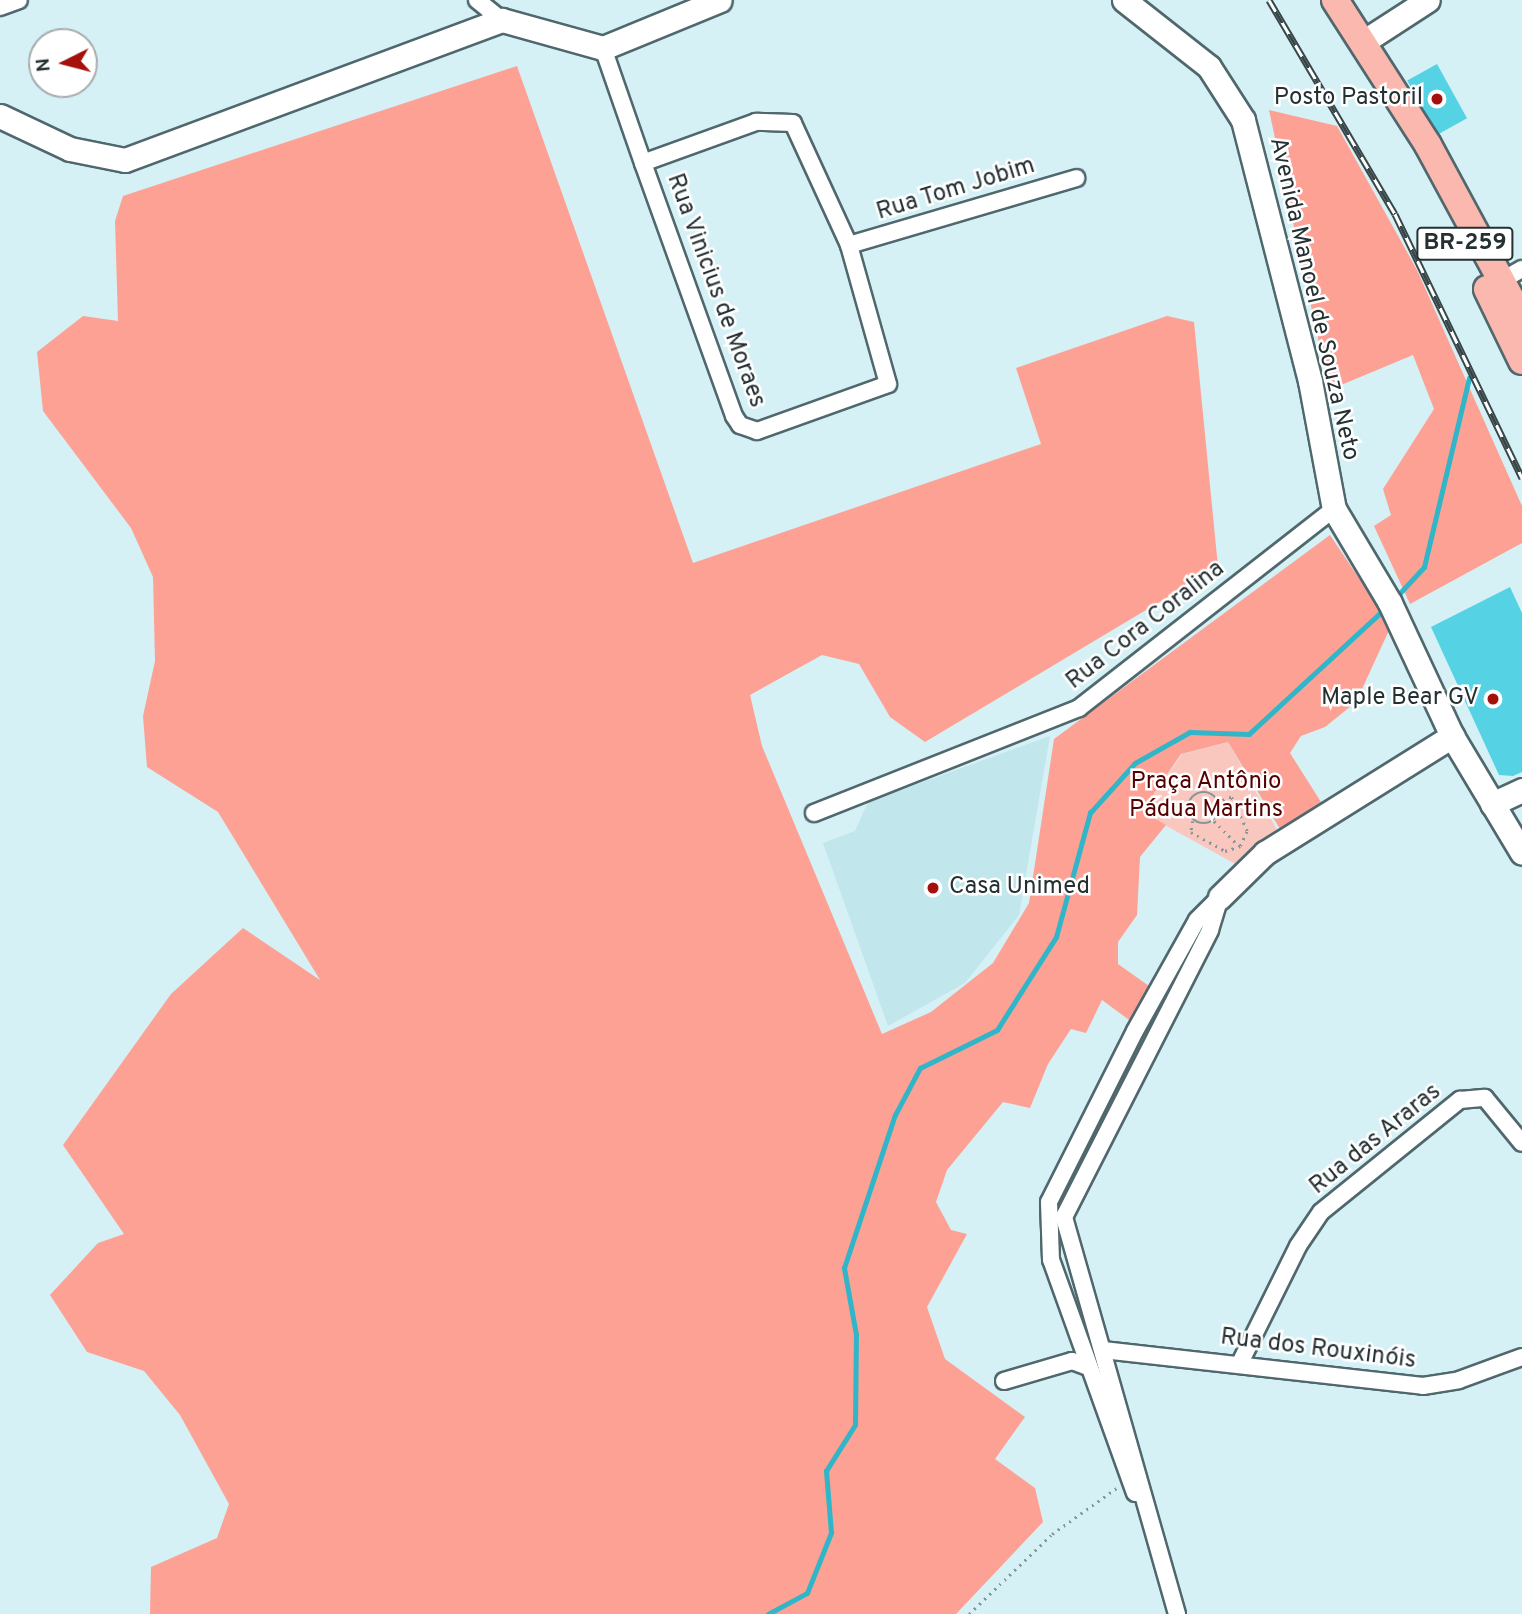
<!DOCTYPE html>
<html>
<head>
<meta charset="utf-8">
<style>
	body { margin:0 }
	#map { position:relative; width:1522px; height:1614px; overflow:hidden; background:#d5f1f6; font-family:Overpass,sans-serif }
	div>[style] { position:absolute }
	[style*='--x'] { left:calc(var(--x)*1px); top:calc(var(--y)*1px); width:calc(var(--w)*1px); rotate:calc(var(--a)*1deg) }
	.built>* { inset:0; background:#c1e6ec }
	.green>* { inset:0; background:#fac7bf }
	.forest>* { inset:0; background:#fda194 }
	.stream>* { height:4.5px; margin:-2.25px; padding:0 2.25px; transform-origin:2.25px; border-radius:2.25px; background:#30b6c8 }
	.building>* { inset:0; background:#56d2e5; transform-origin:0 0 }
	.path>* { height:2.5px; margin-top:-1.25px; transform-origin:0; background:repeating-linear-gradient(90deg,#84989b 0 2px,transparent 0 7px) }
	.path>.ring { margin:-1.25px; padding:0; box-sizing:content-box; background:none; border:2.5px solid #84989b; border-radius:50% }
	.roads { filter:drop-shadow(2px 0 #50686d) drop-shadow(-2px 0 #50686d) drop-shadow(0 2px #50686d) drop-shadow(0 -2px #50686d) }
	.street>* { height:16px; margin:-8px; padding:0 8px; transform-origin:8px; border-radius:8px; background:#fff }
	.secondary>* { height:23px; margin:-11.5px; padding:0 11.5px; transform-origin:11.5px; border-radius:11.5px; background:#fff }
	.primary>* { height:26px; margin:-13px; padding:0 13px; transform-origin:13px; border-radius:13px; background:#fbb8af }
	.rail>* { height:7px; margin-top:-3.5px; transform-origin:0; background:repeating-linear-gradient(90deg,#fff 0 13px,#394648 0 26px); box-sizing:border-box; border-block:2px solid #394648 }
	.dots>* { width:19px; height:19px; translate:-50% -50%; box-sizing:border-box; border:4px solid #fff; border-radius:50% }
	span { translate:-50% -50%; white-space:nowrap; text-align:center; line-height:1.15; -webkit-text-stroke:5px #fff; paint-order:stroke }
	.shield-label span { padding:2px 5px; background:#fff; border:2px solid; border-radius:5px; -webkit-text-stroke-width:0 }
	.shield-label { font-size:23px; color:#253032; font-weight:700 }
	.poi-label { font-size:24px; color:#253032 }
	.right { translate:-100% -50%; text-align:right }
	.left { translate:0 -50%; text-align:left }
	.street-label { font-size:24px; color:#253032 }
	.park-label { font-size:24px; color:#540201 }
	.north { position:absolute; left:28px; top:28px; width:70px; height:70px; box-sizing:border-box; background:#fff; border:2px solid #a8acad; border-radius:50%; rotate:264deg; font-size:19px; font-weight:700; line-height:28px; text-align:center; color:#253032 }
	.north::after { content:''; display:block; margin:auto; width:24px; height:32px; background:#a5100c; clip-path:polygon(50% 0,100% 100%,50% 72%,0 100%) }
</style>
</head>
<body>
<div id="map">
	<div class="built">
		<i style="clip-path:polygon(1050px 736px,1019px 915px,965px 983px,888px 1026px,823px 843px,855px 831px,868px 802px)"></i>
	</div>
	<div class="green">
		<i style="clip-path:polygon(1228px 742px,1281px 837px,1241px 867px,1141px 812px,1182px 754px)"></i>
	</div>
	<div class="forest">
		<i style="clip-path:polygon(517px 66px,693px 563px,1041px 444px,1016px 368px,1167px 316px,1194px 322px,1218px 567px,925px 742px,890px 717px,859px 664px,822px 655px,750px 695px,762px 746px,882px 1034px,931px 1012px,993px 963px,1029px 903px,1054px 739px,1330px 535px,1391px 626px,1356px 702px,1325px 727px,1301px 736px,1290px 753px,1321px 802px,1283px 834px,1228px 742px,1181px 754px,1142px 811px,1166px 825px,1140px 857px,1137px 915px,1118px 942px,1118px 964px,1149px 986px,1132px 1022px,1102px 1000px,1086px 1033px,1071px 1029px,1048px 1064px,1030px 1108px,1003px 1102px,947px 1170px,936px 1202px,951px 1230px,967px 1234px,927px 1307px,945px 1359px,1025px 1417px,995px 1459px,1035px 1488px,1043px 1522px,956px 1614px,150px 1614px,151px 1567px,217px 1538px,229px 1504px,180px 1415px,144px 1371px,87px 1352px,50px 1295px,98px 1243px,124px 1234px,63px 1145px,171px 994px,243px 928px,320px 980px,218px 812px,147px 767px,143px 716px,155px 661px,153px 577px,131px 528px,43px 411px,37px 352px,83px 316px,118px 321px,115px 221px,123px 196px)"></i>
		<i style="clip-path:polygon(1269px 110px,1337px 126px,1417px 270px,1522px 506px,1522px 543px,1410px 604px,1374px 526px,1391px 515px,1383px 489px,1434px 409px,1413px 355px,1329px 390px)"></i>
	</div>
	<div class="stream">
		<i style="--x:1398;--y:595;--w:38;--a:-47"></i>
		<i style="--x:1424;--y:567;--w:194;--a:-76.6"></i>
		<i style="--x:768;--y:1614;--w:44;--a:-28.3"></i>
		<i style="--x:807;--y:1593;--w:65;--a:-68.2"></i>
		<i style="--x:831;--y:1533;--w:62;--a:-94.6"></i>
		<i style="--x:826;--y:1471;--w:54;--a:-57.8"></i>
		<i style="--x:855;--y:1425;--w:90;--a:-89.4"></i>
		<i style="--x:856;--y:1335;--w:68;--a:-100.2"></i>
		<i style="--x:844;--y:1268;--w:161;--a:-71.6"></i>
		<i style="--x:895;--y:1115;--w:53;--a:-62"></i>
		<i style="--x:920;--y:1068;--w:86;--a:-26.3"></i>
		<i style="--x:997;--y:1030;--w:110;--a:-57.6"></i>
		<i style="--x:1056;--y:937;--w:129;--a:-74.7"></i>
		<i style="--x:1090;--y:813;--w:67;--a:-48"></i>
		<i style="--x:1135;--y:763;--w:63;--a:-29.4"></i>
		<i style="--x:1190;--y:732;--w:59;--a:1.9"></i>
		<i style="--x:1249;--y:734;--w:178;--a:-42.7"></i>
	</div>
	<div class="building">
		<i style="left:1437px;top:64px;width:62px;height:34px;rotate:61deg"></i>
		<i style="clip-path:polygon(1510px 587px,1522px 613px,1522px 772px,1513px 776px,1499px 775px,1431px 627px)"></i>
	</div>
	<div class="path">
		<i class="ring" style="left:1188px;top:792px;width:29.5px;height:29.5px"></i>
		<i style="--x:1193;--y:821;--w:11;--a:100"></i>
		<i style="--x:1191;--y:832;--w:39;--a:29"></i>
		<i style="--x:1225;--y:851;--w:16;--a:-18"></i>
		<i style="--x:1240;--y:846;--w:17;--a:-65"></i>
		<i style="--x:1247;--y:831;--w:38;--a:-115"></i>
		<i style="--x:1231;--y:797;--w:13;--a:157"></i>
		<i style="--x:1214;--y:821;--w:35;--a:45"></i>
		<i style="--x:969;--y:1614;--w:115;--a:-43.9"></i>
		<i style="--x:1052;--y:1534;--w:81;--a:-35.5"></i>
	</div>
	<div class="roads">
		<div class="street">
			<i style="--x:477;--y:0;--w:32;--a:39"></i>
			<i style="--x:0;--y:7;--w:20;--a:-20"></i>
			<i style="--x:603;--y:48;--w:122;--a:70.8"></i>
			<i style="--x:643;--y:163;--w:269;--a:70.2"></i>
			<i style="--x:734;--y:416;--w:11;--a:56"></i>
			<i style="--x:740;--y:425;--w:18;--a:19"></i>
			<i style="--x:757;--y:431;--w:139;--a:-19.7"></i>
			<i style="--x:888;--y:384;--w:144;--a:-105.7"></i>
			<i style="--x:849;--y:245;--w:134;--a:-114.7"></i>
			<i style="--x:793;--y:123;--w:37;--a:-178"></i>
			<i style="--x:756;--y:122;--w:120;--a:160.1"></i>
			<i style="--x:849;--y:245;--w:237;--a:-16.4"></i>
			<i style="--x:1501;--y:281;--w:24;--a:-30"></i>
			<i style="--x:814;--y:813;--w:285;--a:-21.6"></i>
			<i style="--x:1079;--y:708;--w:323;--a:-38"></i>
			<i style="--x:1103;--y:1350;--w:322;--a:6.4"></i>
			<i style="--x:1423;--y:1386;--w:36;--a:-9"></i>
			<i style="--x:1459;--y:1380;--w:67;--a:-20.1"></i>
			<i style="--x:1241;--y:1361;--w:128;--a:-63.6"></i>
			<i style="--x:1298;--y:1246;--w:41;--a:-55.9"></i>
			<i style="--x:1321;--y:1212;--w:179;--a:-38.9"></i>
			<i style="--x:1460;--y:1100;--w:25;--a:-5"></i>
			<i style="--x:1485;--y:1098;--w:58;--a:50.6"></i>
			<i style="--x:1004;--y:1381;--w:71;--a:-16.4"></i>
			<i style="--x:1072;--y:1361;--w:15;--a:20"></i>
			<i style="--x:1135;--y:1493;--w:248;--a:-109.8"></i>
			<i style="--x:1051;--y:1260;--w:58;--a:-92"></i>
			<i style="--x:1049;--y:1202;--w:191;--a:-63.3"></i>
			<i style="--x:1135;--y:1031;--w:127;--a:-60.8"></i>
			<i style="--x:1197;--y:920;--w:33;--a:-45"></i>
			<i style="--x:1177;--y:1614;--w:413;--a:-105.9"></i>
			<i style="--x:1064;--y:1217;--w:322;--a:-63"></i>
			<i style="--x:1210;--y:930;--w:34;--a:-73"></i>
		</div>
		<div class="secondary">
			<i style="--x:1124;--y:0;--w:108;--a:38.2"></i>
			<i style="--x:1209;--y:67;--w:63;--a:57.3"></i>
			<i style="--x:1243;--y:120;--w:269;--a:75.6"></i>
			<i style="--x:1310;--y:381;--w:130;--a:79.4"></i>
			<i style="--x:1334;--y:509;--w:109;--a:59.2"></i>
			<i style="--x:1390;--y:603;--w:147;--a:65"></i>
			<i style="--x:1452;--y:736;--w:136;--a:59.1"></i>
			<i style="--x:1363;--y:42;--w:77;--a:-32.9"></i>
			<i style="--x:0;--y:116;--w:77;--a:25.2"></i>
			<i style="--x:70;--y:149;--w:56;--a:11.3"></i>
			<i style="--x:125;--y:160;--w:402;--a:-20.4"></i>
			<i style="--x:502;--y:20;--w:105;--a:15.5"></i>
			<i style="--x:603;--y:48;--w:126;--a:-22.3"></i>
			<i style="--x:1492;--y:804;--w:33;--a:-25"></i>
			<i style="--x:1220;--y:897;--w:63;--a:-44.4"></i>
			<i style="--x:1265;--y:853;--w:221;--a:-32"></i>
		</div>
		<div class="primary">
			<i style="--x:1335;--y:0;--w:172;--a:57.3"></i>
			<i style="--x:1428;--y:145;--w:198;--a:61.6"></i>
			<i style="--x:1487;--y:289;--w:80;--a:64.1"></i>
		</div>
	</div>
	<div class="rail">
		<i style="--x:1269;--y:0;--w:248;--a:59.5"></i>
		<i style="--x:1395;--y:214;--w:293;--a:64.3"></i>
	</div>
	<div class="dots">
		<i style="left:1437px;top:99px;background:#a5100c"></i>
		<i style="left:1493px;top:699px;background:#a5100c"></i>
		<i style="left:933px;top:888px;background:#a5100c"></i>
	</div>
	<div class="shield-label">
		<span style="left:1465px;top:244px">BR-259</span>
	</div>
	<div class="poi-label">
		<span class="right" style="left:1423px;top:99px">Posto Pastoril</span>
		<span class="right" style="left:1479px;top:699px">Maple Bear GV</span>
		<span class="left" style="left:949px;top:888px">Casa Unimed</span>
	</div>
	<div class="street-label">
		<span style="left:956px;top:190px;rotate:-17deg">Rua Tom Jobim</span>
		<span style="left:715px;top:291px;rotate:70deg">Rua Vinicius de Moraes</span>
		<span style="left:1313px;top:299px;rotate:77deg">Avenida Manoel de Souza Neto</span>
		<span style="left:1146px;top:626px;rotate:-38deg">Rua Cora Coralina</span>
		<span style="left:1376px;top:1140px;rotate:-39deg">Rua das Araras</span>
		<span style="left:1318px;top:1350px;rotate:7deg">Rua dos Rouxinóis</span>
	</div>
	<div class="park-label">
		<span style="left:1206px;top:797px">Praça Antônio<br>Pádua Martins</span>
	</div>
	<div class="north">N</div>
</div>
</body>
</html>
